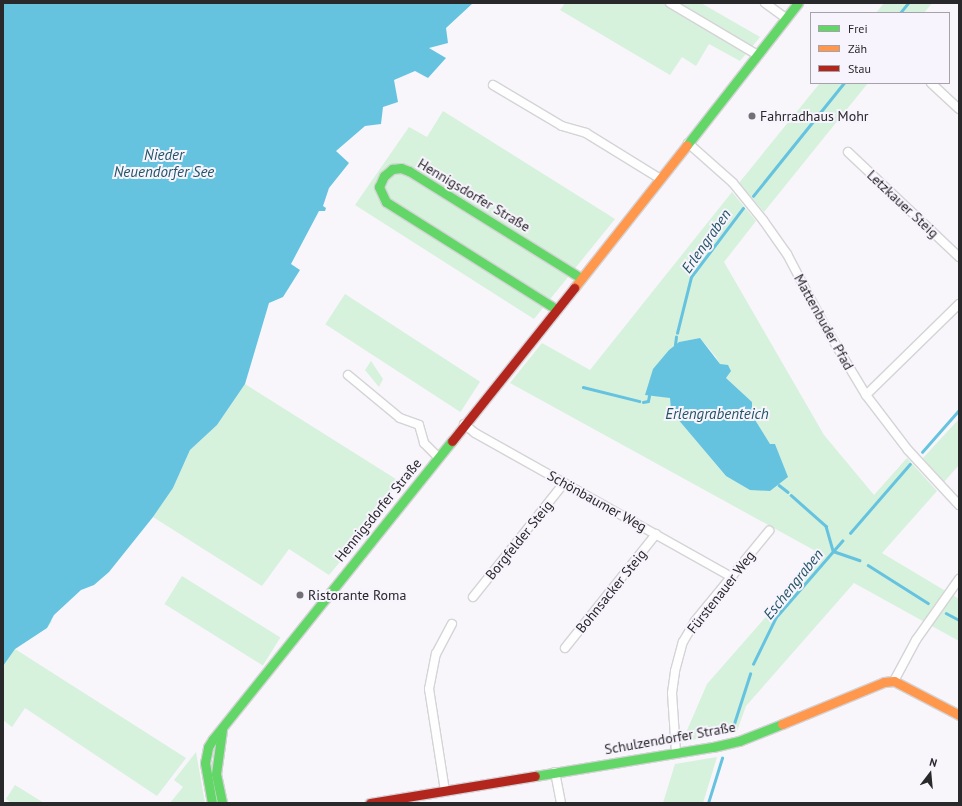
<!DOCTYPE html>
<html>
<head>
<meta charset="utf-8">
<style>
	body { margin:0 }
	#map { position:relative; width:962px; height:806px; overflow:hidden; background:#f8f6fb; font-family:"PT Sans",sans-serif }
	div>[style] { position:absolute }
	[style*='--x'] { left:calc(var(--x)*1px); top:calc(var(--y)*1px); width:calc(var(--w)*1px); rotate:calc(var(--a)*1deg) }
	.green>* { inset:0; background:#d6f1dc; transform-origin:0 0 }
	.water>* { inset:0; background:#65c3e0 }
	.stream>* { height:2.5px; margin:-1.25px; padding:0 1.25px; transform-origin:1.25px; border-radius:1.25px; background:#65c3e0 }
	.roads { filter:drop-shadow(1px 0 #d4d3d6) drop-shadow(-1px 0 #d4d3d6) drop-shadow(0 1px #d4d3d6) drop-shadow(0 -1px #d4d3d6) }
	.street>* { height:8px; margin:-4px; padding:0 4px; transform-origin:4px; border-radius:4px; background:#fefefe }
	.fast>* { height:9px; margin:-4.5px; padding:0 4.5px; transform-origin:4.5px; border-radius:4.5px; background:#63d668 }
	.slow>* { height:9px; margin:-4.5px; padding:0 4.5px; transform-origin:4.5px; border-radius:4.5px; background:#ff974d }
	.jam>* { height:9px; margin:-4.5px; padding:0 4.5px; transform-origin:4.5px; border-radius:4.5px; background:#b3261e }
	.dots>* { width:11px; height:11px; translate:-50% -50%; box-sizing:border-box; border:2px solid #f8f4fd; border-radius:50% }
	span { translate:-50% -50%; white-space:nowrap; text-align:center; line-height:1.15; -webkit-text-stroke:4px #f8f4fd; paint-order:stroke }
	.poi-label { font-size:14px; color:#29282b }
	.left { translate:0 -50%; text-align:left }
	.street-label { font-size:14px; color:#29282b }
	.water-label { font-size:15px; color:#256; font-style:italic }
	.frame { position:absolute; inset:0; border:4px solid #29282b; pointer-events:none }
	.legend { position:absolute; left:810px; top:12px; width:140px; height:72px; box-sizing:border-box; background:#f8f4fd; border:1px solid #a5a2a9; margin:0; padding:5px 7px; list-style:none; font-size:12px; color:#29282b }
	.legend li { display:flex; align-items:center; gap:8px; height:20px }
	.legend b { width:20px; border:1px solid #a5a2a9 }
	.north { position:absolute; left:910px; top:754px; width:40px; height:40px; -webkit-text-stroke:3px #f8f4fd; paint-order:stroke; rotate:16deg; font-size:11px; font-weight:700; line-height:16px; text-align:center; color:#29282b }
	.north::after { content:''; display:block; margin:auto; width:14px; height:18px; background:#29282b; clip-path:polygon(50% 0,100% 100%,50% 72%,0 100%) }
</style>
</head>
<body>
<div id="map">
	<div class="green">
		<i style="clip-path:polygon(565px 3px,701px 3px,760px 37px,740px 61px,709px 44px,696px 66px,682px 57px,670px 75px,560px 10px)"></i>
		<i style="clip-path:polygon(884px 3px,932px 3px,924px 13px,876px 13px)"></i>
		<i style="clip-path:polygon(820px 83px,868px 83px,764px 212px,739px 183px)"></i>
		<i style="clip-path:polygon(443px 111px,615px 219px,534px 319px,355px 205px,409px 127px,427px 137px)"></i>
		<i style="clip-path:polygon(evenodd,732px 192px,756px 221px,724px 262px,824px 435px,874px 495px,907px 458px,937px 491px,882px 553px,959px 599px,959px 641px,854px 583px,746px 706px,737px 731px,682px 742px,707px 684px,821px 554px,510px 383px,542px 343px,590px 370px,732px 192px,700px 338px,716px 357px,726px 378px,752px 402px,752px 415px,770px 444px,775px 444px,787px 477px,770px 491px,726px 476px,671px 411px,669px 350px,679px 342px,700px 338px)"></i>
		<i style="left:345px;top:294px;width:161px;height:36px;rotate:33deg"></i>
		<i style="clip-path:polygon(371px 361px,383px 379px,379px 387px,365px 370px)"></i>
		<i style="clip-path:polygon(245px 384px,399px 481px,364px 533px,329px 575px,289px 549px,262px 586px,153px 517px,173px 488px,190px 450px,217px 425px)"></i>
		<i style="clip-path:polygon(959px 419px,959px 465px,944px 482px,923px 458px)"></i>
		<i style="left:182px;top:576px;width:116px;height:33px;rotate:32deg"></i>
		<i style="clip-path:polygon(34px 615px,52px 621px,48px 627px,15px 649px,186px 758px,157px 796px,25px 708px,12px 727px,3px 720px,3px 643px)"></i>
		<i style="clip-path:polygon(196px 752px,205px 803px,170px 803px,183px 787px,174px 780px)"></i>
		<i style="clip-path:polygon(717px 757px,703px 803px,663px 803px,675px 764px)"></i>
		<i style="clip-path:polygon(15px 785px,44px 803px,12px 803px,6px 799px)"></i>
	</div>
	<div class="water">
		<i style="clip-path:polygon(3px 3px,473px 3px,446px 28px,448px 43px,429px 48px,446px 58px,428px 78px,415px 71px,394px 80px,398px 102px,383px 107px,381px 124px,365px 126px,336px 151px,349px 163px,329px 188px,323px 206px,326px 208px,325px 211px,319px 211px,291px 264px,300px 270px,283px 297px,269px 303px,245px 384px,217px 425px,190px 450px,173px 488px,153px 517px,109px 572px,94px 585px,81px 590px,54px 615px,47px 628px,15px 649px,3px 666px)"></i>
		<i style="clip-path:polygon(700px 338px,720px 364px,728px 365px,731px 371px,726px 378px,752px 402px,752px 415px,770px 444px,775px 444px,788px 477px,770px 491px,750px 490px,726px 476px,671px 411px,670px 398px,645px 395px,653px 369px,669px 350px,679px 342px)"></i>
	</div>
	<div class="stream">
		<i style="--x:900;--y:13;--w:13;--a:-51"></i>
		<i style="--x:753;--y:196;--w:145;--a:-51.2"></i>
		<i style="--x:677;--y:333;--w:58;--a:-76"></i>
		<i style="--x:691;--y:277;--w:86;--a:-53"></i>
		<i style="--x:675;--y:345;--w:8;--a:-83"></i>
		<i style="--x:583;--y:387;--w:58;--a:14"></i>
		<i style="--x:643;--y:402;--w:5;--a:-11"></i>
		<i style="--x:648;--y:401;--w:5;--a:-79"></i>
		<i style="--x:922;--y:452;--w:56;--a:-48.6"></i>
		<i style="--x:779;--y:485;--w:11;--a:38"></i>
		<i style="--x:791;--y:495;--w:47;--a:41.5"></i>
		<i style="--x:826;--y:526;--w:26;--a:74"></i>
		<i style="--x:833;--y:551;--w:28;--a:19"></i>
		<i style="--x:850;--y:533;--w:91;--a:-49"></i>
		<i style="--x:868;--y:565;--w:71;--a:32.3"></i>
		<i style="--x:946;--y:613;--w:15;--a:28"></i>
		<i style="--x:753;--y:664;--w:52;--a:-63.9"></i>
		<i style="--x:776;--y:617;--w:101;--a:-49"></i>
		<i style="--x:732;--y:730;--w:59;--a:-72.2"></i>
		<i style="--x:708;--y:803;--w:47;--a:-72.7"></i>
	</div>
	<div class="roads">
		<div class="street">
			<i style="--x:670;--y:3;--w:100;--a:30.7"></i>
			<i style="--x:765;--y:3;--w:26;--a:36"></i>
			<i style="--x:931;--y:83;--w:38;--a:43"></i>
			<i style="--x:493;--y:85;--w:80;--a:30.7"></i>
			<i style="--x:562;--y:126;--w:25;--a:16"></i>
			<i style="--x:586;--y:133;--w:86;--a:31.7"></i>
			<i style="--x:688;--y:143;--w:60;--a:41.6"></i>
			<i style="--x:733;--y:183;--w:48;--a:51"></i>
			<i style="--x:763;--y:220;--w:42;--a:54.8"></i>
			<i style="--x:787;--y:254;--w:88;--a:62.3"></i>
			<i style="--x:828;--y:332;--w:74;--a:58.9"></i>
			<i style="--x:866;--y:395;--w:69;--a:52.6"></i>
			<i style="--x:908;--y:450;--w:75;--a:47.2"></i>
			<i style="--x:848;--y:152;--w:153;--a:43.4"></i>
			<i style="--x:348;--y:375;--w:67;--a:39.6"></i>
			<i style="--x:400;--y:418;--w:20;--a:20"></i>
			<i style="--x:419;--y:425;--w:19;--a:74"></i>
			<i style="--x:424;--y:443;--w:20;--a:45"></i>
			<i style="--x:866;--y:395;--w:130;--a:-44.4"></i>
			<i style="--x:464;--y:424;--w:14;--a:39"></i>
			<i style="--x:475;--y:433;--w:295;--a:29.3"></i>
			<i style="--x:473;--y:597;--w:146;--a:-51.4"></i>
			<i style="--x:565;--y:648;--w:146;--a:-51.4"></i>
			<i style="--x:894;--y:681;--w:47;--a:-61.8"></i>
			<i style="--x:916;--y:640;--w:75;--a:-54.8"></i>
			<i style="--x:676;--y:752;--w:59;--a:-93.9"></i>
			<i style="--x:672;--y:693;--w:22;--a:-82"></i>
			<i style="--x:675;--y:671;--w:30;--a:-75"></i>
			<i style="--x:683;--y:642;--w:24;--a:-60"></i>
			<i style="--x:695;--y:621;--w:117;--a:-50.6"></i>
			<i style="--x:555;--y:772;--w:32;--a:79"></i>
			<i style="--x:445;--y:791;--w:103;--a:-98.9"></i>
			<i style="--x:429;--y:689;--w:36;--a:-79"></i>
			<i style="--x:436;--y:654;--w:34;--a:-62"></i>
		</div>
		<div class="fast">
			<i style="--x:687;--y:145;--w:180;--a:-52"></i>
			<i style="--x:556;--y:309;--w:201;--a:-147.8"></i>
			<i style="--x:386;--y:202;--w:17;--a:-115"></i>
			<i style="--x:379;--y:187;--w:12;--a:-66"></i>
			<i style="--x:384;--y:176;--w:11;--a:-41"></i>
			<i style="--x:392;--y:169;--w:9;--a:-6"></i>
			<i style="--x:401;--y:168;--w:9;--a:21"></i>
			<i style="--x:409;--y:171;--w:203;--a:31.9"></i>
			<i style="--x:222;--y:730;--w:44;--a:97.8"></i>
			<i style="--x:216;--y:774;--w:30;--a:78"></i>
			<i style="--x:535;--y:776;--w:180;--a:-9.3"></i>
			<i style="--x:713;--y:747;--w:27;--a:-13"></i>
			<i style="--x:739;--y:741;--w:46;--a:-21.6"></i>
			<i style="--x:212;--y:803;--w:41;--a:-99.9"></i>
			<i style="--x:205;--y:763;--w:16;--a:-79"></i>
			<i style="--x:208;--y:747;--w:9;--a:-58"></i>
			<i style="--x:213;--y:739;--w:382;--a:-51.3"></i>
		</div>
		<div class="slow">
			<i style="--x:574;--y:288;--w:182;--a:-51.7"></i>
			<i style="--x:782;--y:724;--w:110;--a:-22.4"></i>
			<i style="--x:884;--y:682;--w:10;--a:-6"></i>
			<i style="--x:894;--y:681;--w:73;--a:27.6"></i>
		</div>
		<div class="jam">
			<i style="--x:452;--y:441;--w:196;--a:-51.4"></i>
			<i style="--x:370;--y:803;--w:167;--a:-9.3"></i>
		</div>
	</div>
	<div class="dots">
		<i style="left:752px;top:116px;background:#717074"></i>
		<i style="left:300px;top:595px;background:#717074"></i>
	</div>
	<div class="poi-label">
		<span class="left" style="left:760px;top:116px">Fahrradhaus Mohr</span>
		<span class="left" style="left:308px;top:595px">Ristorante Roma</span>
	</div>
	<div class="street-label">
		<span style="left:474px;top:195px;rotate:31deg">Hennigsdorfer Straße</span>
		<span style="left:903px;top:204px;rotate:43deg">Letzkauer Steig</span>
		<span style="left:824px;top:322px;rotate:61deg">Mattenbuder Pfad</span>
		<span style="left:597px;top:501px;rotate:29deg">Schönbaumer Weg</span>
		<span style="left:378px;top:510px;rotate:-51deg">Hennigsdorfer Straße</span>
		<span style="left:519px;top:540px;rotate:-51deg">Borgfelder Steig</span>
		<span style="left:611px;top:591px;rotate:-51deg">Bohnsacker Steig</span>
		<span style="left:721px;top:592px;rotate:-52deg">Fürstenauer Weg</span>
		<span style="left:670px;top:738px;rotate:-10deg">Schulzendorfer Straße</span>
	</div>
	<div class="water-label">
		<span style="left:164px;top:163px">Nieder<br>Neuendorfer See</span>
		<span style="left:706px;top:241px;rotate:-55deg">Erlengraben</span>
		<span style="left:717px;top:414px">Erlengrabenteich</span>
		<span style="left:793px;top:584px;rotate:-51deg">Eschengraben</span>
	</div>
	<div class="frame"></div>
	<ul class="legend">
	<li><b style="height:5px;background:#63d668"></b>Frei</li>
	<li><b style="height:5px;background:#ff974d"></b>Zäh</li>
	<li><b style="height:5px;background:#b3261e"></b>Stau</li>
	</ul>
	<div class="north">N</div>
</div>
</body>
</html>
